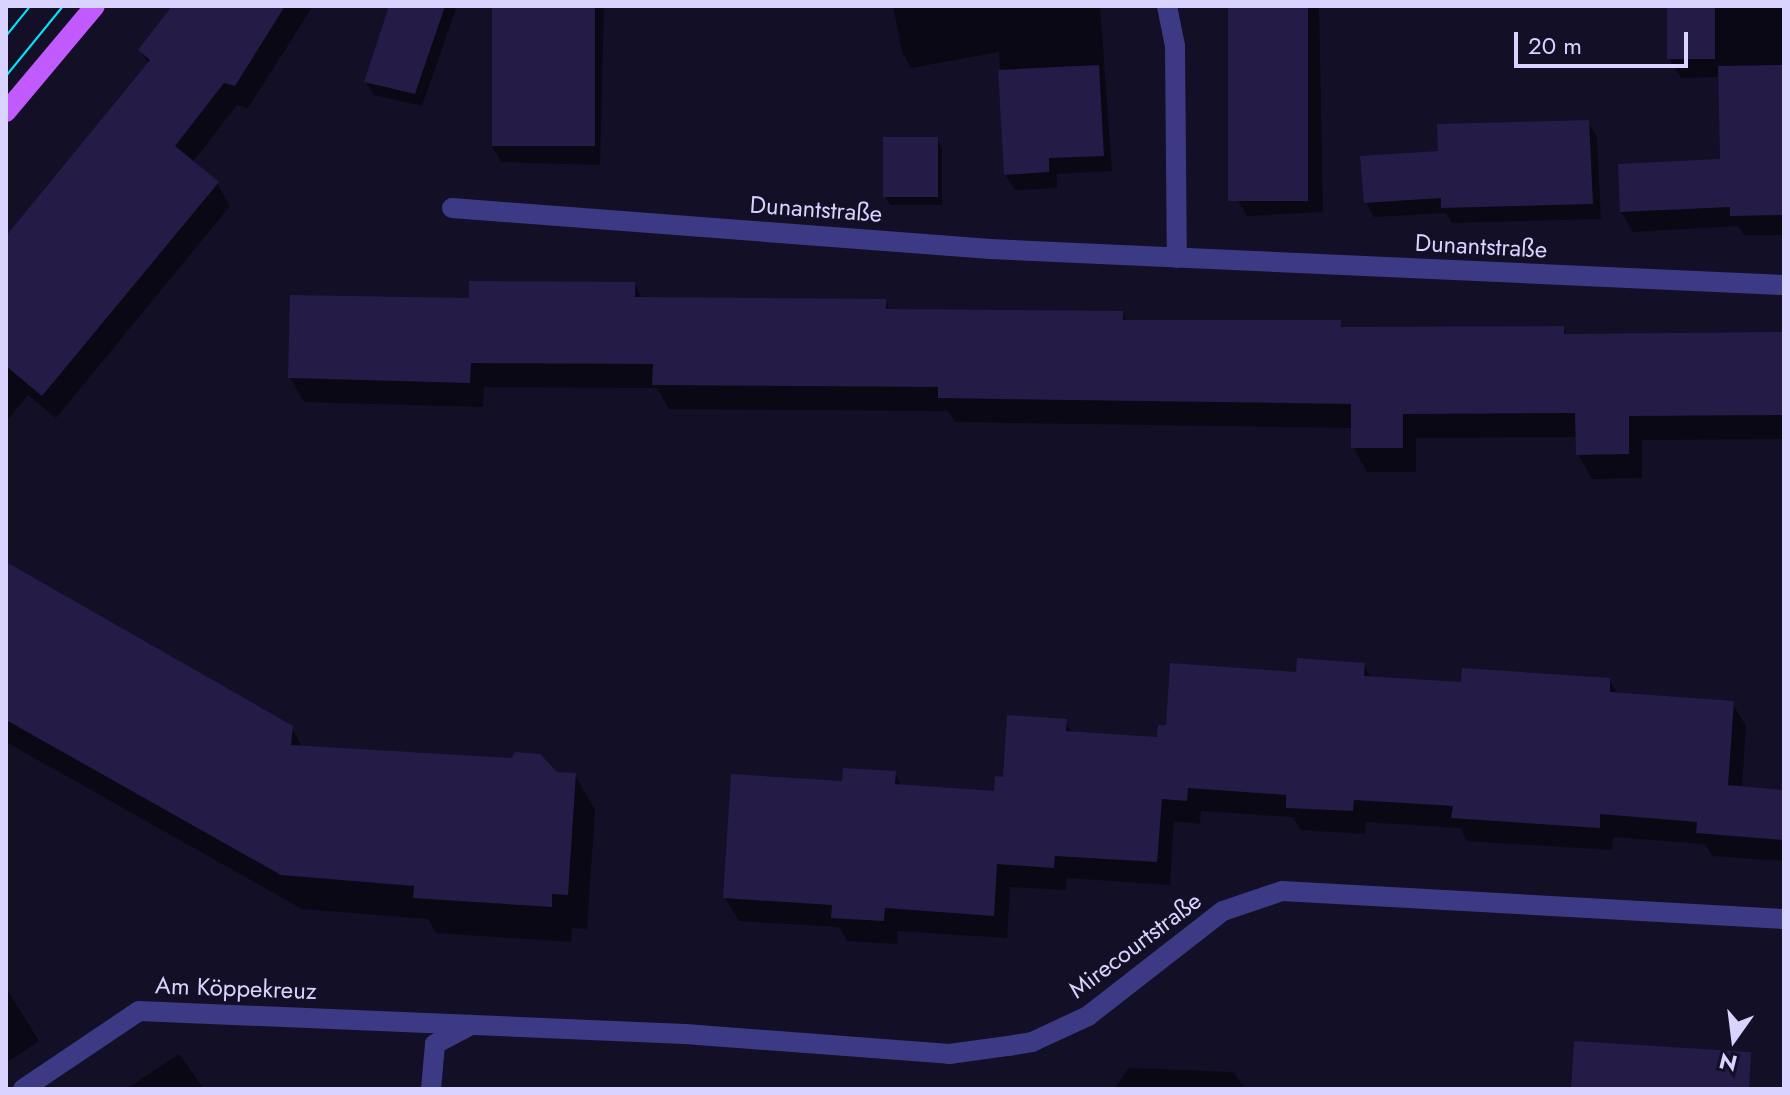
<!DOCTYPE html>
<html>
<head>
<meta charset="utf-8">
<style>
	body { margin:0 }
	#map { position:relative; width:1790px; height:1095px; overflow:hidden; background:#130f26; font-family:Jost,sans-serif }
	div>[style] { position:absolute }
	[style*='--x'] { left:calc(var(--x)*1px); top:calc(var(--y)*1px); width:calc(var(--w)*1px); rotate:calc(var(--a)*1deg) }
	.shadow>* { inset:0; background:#0007 }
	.building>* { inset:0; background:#241b47; transform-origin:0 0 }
	.minor>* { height:20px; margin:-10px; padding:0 10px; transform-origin:10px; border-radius:10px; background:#3d3a85 }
	.primary>* { height:20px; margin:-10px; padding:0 10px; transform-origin:10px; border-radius:10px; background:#c25bff }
	.tram>* { height:2px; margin:-1px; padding:0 1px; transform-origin:1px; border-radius:1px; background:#00e5ff }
	span { translate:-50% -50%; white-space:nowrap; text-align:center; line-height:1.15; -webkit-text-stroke:6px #130f26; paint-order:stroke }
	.street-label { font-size:24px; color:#d9d4ff }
	.frame { position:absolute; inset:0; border:8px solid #d9d4ff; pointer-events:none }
	.north { position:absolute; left:1694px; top:999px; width:80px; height:80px; -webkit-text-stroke:6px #130f26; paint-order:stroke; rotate:194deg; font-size:22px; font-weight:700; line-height:32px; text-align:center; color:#d9d4ff }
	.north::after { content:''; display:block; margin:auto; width:28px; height:36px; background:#d9d4ff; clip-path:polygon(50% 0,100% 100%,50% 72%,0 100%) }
	.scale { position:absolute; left:1514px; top:32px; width:174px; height:36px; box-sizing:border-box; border:4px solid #d9d4ff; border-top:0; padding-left:10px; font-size:24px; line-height:28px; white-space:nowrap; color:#d9d4ff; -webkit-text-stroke:6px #130f26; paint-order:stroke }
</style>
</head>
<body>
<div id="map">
	<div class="shadow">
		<i style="clip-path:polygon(175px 6px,313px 6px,248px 108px,237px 105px,192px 163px,217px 183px,230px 206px,56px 418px,28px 395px,6px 422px,6px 239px,149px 65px,140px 50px)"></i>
		<i style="clip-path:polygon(391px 6px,457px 6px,422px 106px,374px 95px,366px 82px)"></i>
		<i style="clip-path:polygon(494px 6px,604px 6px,600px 165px,501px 162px,492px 146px)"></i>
		<i style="clip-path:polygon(893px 6px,1100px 6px,1112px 171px,1057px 174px,1057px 188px,1015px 190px,1005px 174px,999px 52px,911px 68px,902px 52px)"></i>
		<i style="clip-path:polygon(1230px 6px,1319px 6px,1323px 212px,1247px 216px,1238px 200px)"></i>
		<i style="clip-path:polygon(1784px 6px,1784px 235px,1744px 235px,1738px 226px,1633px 232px,1621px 212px,1722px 160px,1721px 77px,1681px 78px,1669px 58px,1669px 8px)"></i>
		<i style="clip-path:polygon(1588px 122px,1597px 137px,1601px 219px,1452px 223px,1446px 213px,1374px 217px,1366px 202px,1440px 153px)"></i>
		<i style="clip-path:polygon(937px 139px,942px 148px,942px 205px,890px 205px,885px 197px)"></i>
		<i style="clip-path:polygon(634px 284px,643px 299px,885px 301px,890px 311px,1122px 313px,1127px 322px,1340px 322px,1344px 329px,1563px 328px,1567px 336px,1784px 334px,1784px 439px,1642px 440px,1642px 478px,1592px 479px,1578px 454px,1577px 437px,1416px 438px,1416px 472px,1367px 472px,1353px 447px,1353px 428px,955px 422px,948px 411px,669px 409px,657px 388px,484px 387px,483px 407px,304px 402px,290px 378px,471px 300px)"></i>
		<i style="clip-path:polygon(6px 597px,291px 727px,303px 748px,575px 775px,595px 810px,587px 929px,572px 928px,571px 942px,436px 933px,428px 919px,302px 909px,6px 742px)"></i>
		<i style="clip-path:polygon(1364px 665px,1371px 678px,1463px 684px,1609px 680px,1618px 694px,1732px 703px,1746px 726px,1742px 788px,1784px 792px,1784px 861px,1712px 856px,1705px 844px,1613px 837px,1612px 850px,1467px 841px,1460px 828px,1366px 822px,1365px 834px,1301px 830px,1293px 817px,1201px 811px,1200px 824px,1174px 821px,1170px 885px,1067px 878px,1066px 890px,1010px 887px,1007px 938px,898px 931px,897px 944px,847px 941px,839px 927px,739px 921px,725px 898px,843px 783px,895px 773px,902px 787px,996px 793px,1065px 721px,1072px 733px,1159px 739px,1168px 727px,1298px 674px)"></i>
		<i style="clip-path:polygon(6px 988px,39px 1041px,6px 1063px)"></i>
		<i style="clip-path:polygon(179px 1054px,204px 1089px,126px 1089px)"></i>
		<i style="clip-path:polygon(1129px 1068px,1234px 1072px,1244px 1089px,1114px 1089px)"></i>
	</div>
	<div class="building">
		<i style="clip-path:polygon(172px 6px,285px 6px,235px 86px,224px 83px,175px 146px,219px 182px,42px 396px,6px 366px,6px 236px,150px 60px,138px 50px)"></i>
		<i style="clip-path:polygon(389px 6px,445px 6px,415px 94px,364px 82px)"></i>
		<i style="left:492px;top:6px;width:103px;height:140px"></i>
		<i style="left:1228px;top:6px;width:80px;height:195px"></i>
		<i style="left:1667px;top:6px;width:48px;height:53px"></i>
		<i style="clip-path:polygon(1099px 65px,1104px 156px,1049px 158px,1049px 172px,1004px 175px,998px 70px)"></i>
		<i style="clip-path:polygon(1784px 65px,1784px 215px,1730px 216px,1730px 207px,1620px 212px,1618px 164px,1720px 159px,1718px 66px)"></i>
		<i style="clip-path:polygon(1589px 120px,1593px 204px,1441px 208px,1441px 198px,1364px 203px,1360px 156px,1438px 151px,1437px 124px)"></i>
		<i style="left:938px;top:137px;width:60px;height:55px;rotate:90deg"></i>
		<i style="clip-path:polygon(469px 281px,635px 282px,635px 297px,886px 299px,886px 309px,1123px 311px,1123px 320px,1341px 320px,1341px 327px,1564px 326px,1564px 334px,1784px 332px,1784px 415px,1629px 416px,1629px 454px,1576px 455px,1575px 413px,1403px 414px,1403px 448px,1351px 448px,1351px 404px,938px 398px,938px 387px,652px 385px,653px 364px,471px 363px,470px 383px,288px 378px,290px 295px,469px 298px)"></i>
		<i style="clip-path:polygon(6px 562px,293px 726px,291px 745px,511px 758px,515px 752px,540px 754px,557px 772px,576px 773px,568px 895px,552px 894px,552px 907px,413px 898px,414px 886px,281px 875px,6px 720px)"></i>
		<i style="clip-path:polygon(1297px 658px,1365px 663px,1364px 676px,1461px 682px,1462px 668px,1610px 678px,1610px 692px,1734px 701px,1728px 785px,1784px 790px,1784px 840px,1696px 833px,1697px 822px,1600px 814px,1600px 828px,1451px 818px,1453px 806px,1405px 803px,1354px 800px,1353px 811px,1286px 808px,1286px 795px,1188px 788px,1187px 801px,1162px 799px,1157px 862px,1055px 856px,1054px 868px,997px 864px,994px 916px,885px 908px,884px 921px,831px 918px,832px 905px,723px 898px,731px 774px,842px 781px,843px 768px,896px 771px,895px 784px,994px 791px,995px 776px,1003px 777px,1007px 715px,1067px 719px,1066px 731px,1157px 737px,1158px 725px,1166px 725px,1170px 663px,1296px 672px)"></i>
		<i style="clip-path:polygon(1574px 1041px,1751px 1052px,1749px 1089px,1571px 1089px)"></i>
	</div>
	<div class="minor">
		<i style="--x:1167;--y:6;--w:41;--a:78.7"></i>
		<i style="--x:1175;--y:46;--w:212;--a:89.5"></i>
		<i style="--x:452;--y:208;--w:540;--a:4.36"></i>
		<i style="--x:990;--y:249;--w:795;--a:2.6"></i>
		<i style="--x:23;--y:1089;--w:140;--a:-33.9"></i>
		<i style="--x:139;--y:1011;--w:546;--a:2.41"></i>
		<i style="--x:685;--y:1034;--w:265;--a:4.3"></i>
		<i style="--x:949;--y:1054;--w:60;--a:-7.7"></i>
		<i style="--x:1008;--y:1046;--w:24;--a:-9"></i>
		<i style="--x:1032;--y:1042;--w:62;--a:-24.9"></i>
		<i style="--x:1088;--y:1016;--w:171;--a:-37.9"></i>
		<i style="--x:1223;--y:911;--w:62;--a:-18.7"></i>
		<i style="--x:1282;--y:891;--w:503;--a:3.19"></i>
		<i style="--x:431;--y:1089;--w:45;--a:-84.9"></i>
		<i style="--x:435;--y:1044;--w:41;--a:-27.8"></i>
	</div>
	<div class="primary">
		<i style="--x:6;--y:112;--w:138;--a:-50"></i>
	</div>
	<div class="tram">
		<i style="--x:6;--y:36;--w:38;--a:-51"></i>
		<i style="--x:6;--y:76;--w:90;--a:-50.8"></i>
	</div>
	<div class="street-label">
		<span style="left:816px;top:209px;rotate:4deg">Dunantstraße</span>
		<span style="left:1481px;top:246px;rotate:3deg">Dunantstraße</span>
		<span style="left:1135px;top:945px;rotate:-37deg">Mirecourtstraße</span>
		<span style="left:236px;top:988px;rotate:2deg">Am Köppekreuz</span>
	</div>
	<div class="frame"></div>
	<div class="north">N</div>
	<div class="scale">20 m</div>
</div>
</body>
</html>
